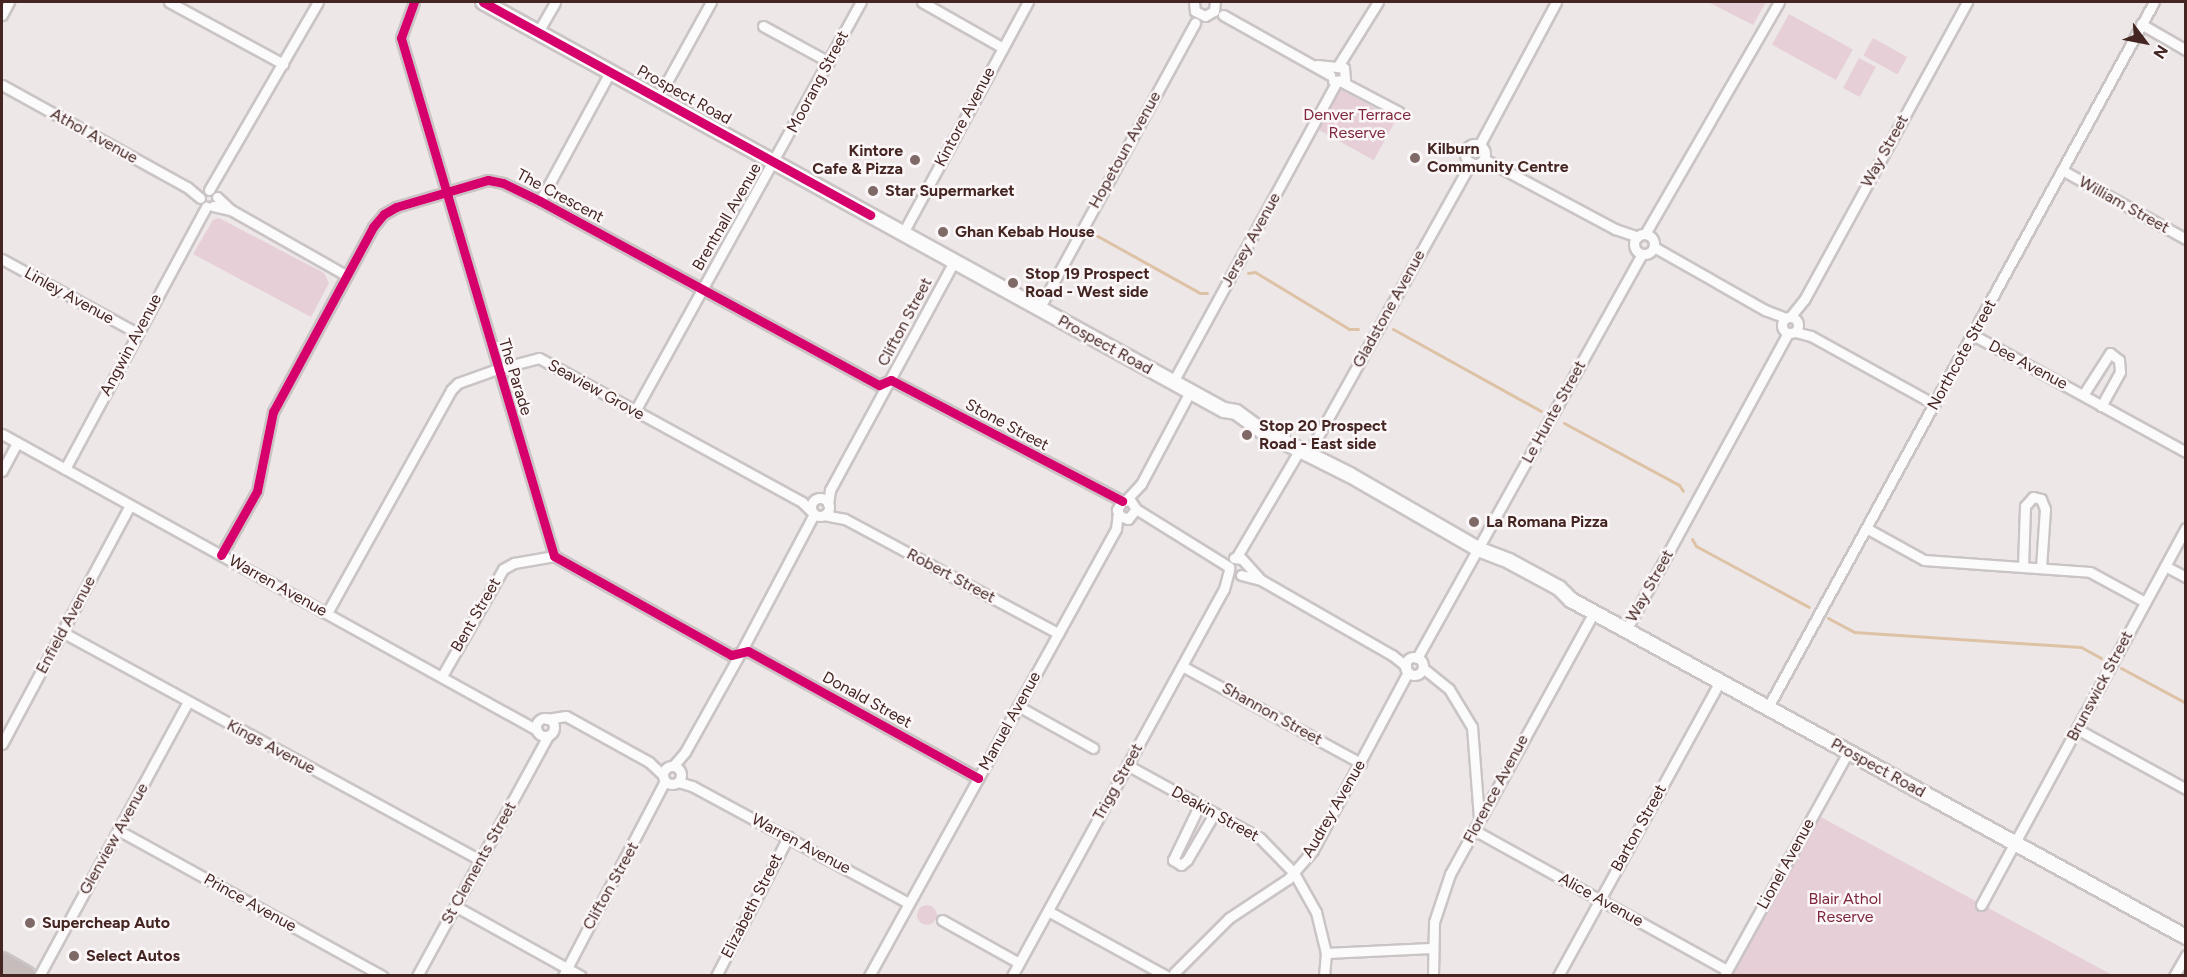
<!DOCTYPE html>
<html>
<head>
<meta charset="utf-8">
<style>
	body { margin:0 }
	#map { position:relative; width:2187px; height:977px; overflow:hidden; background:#ede7e8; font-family:Figtree,sans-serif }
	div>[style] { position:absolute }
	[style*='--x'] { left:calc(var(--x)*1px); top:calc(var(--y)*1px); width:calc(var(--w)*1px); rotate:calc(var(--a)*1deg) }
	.green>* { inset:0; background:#e7cfd8; transform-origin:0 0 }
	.round { border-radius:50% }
	.stream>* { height:3px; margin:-1.5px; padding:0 1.5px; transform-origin:1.5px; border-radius:1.5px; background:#dec2a6 }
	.roads { filter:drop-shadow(2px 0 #cac4c5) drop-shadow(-2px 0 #cac4c5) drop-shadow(0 2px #cac4c5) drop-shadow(0 -2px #cac4c5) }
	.street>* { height:9px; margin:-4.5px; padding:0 4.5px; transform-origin:4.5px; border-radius:4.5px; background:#fcfbfc }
	.street>.ring { margin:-4.5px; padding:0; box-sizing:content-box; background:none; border:9px solid #fcfbfc; border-radius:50% }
	.secondary>* { height:14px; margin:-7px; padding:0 7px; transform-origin:7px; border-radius:7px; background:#fcfbfc }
	.highway>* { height:18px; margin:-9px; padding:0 9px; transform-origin:9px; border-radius:9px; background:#c5bcbb }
	.cycleway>* { height:9px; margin:-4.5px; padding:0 4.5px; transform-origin:4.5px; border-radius:4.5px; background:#d6006c }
	.dots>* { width:16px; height:16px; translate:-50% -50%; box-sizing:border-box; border:3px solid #fbf6f7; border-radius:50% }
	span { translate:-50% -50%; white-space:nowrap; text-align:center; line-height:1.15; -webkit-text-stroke:5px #fbf6f7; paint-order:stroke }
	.street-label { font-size:16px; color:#442522 }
	.park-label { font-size:16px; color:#7f283d }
	.poi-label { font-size:16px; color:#442522; font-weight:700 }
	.left { translate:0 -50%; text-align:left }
	.right { translate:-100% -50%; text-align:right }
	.frame { position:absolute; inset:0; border:3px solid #442522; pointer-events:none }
	.north { position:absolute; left:2115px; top:12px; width:60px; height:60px; -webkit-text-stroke:4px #fbf6f7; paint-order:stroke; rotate:122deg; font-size:16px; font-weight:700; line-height:24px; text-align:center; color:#442522 }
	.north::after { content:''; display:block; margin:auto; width:21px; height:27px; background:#442522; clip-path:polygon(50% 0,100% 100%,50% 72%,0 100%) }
</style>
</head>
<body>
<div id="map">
	<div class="green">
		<i style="clip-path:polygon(1708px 2px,1766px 2px,1753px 25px)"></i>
		<i style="left:1789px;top:14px;width:73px;height:35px;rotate:29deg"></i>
		<i style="left:1873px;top:38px;width:39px;height:20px;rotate:29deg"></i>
		<i style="left:1859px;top:58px;width:19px;height:34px;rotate:28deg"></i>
		<i style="left:1340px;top:89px;width:64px;height:46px;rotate:29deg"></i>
		<i style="clip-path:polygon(219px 218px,324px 273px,329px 283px,311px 317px,193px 254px,213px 220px)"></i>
		<i style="clip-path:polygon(1819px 816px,2112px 975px,1731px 976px)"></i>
		<i class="round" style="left:917px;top:905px;width:20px;height:20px"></i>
	</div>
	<div class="stream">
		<i style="--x:1094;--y:234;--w:121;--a:29.1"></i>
		<i style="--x:1200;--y:293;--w:7;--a:0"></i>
		<i style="--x:1248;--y:273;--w:7;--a:-8"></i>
		<i style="--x:1255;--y:272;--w:110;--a:31.2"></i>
		<i style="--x:1349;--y:329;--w:9;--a:0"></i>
		<i style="--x:1393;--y:329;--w:169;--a:29"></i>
		<i style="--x:1564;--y:423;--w:131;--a:28.3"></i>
		<i style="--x:1679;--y:485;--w:7;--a:56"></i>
		<i style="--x:1692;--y:539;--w:8;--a:60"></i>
		<i style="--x:1696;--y:546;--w:128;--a:28.4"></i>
		<i style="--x:1828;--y:618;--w:30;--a:28"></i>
		<i style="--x:1854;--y:632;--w:227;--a:3.8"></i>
		<i style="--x:2081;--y:647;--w:23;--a:29"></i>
		<i style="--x:2121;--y:668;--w:74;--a:28.3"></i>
	</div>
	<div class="roads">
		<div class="street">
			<i style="--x:169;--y:2;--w:130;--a:28.5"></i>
			<i style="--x:414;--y:2;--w:38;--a:110"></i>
			<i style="--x:401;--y:38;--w:540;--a:73.54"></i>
			<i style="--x:554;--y:556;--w:203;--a:29.2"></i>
			<i style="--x:731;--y:655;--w:17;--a:-13"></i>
			<i style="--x:748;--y:651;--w:263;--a:28.9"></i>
			<i style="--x:922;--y:2;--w:93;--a:29.6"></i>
			<i style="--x:1194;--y:2;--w:9;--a:84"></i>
			<i style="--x:1195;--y:11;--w:11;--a:27"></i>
			<i style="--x:1205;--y:16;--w:10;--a:-29"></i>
			<i style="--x:1214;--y:11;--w:9;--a:-84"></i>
			<i style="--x:2;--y:15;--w:15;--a:-62"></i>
			<i style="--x:1223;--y:15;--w:123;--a:29.3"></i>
			<i style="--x:2141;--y:24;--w:52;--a:30"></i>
			<i style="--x:763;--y:26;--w:75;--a:28.6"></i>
			<i style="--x:538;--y:32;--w:34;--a:-60"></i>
			<i style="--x:1317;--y:65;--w:27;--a:6"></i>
			<i style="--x:1344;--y:68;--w:12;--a:85"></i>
			<i style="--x:1345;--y:80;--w:12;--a:175"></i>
			<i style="--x:1338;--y:66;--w:75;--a:-58"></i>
			<i style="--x:1342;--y:82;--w:64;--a:27.8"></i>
			<i style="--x:2;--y:85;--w:211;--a:28.9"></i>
			<i style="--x:187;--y:187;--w:17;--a:40"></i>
			<i style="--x:658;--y:98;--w:110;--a:-61.1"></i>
			<i class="ring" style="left:1465px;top:144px;width:11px;height:11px"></i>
			<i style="--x:1480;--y:144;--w:161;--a:-61.8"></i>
			<i style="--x:1484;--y:159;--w:149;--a:28.1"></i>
			<i style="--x:1615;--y:229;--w:24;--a:19"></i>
			<i style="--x:2062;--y:170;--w:142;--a:29.1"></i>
			<i style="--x:209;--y:190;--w:217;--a:-59.9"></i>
			<i style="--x:217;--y:197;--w:19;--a:43"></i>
			<i style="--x:231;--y:210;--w:133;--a:29.6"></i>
			<i style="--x:540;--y:201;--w:147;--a:-61.5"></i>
			<i style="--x:213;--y:206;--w:18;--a:13"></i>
			<i style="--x:903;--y:233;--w:263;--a:-61.6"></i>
			<i class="ring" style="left:1634px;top:234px;width:11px;height:11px"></i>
			<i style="--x:1645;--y:234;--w:268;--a:-60"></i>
			<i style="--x:1654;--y:247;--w:128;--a:29.6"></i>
			<i style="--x:1765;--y:310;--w:22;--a:21"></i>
			<i style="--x:2;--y:259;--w:154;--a:28.7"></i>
			<i style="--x:1039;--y:309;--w:326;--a:-61.4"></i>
			<i class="ring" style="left:1782px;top:317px;width:7px;height:7px"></i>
			<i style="--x:1790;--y:317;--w:22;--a:-51"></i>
			<i style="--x:1804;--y:300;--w:340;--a:-61.3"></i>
			<i style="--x:1795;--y:332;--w:16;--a:14"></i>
			<i style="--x:1811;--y:336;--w:141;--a:28.9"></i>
			<i style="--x:1973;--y:335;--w:243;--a:28.8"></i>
			<i style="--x:1173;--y:382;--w:341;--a:-61.4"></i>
			<i style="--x:2083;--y:395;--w:50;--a:-57.3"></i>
			<i style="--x:2110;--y:353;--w:11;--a:38"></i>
			<i style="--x:2119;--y:360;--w:12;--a:85"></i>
			<i style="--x:2120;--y:372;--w:39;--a:119"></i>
			<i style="--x:635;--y:411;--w:467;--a:-61.1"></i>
			<i style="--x:2;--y:434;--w:611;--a:28.95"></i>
			<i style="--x:1307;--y:456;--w:336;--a:-60.8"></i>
			<i style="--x:65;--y:469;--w:298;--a:-61.7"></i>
			<i style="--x:2;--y:471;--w:32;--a:-62"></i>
			<i class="ring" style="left:811px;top:498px;width:9px;height:9px"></i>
			<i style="--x:1127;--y:499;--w:21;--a:-47"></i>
			<i style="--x:1141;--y:484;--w:104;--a:-62"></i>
			<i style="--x:828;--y:504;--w:14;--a:-82"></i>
			<i style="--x:830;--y:490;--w:260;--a:-61.5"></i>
			<i style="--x:1136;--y:509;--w:13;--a:129"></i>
			<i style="--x:1128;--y:519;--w:9;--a:-159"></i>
			<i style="--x:1120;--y:516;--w:7;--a:-117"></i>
			<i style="--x:1117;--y:510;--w:10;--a:-61"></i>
			<i style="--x:1122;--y:501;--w:8;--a:-7"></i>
			<i style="--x:1130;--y:500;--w:11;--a:56"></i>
			<i style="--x:1136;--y:509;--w:110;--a:31.9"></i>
			<i style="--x:824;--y:515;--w:21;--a:11"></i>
			<i style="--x:845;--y:519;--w:242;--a:28.2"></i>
			<i style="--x:1866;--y:528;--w:66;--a:28.9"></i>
			<i style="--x:1924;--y:560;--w:166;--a:4.1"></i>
			<i style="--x:2090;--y:572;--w:63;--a:28.6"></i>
			<i style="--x:221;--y:555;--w:73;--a:-60.6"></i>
			<i style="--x:257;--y:491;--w:81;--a:-78.6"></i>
			<i style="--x:273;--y:412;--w:210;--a:-61.6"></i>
			<i style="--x:373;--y:227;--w:17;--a:-50"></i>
			<i style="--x:384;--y:214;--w:14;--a:-30"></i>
			<i style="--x:396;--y:207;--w:96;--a:-16.4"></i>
			<i style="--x:488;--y:180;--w:15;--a:11"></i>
			<i style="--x:503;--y:183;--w:41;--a:25.9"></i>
			<i style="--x:540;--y:201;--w:386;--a:28.5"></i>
			<i style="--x:879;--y:385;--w:13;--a:-23"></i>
			<i style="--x:891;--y:380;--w:261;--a:27.6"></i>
			<i style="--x:1234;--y:558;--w:8;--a:7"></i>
			<i style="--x:1242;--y:559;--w:25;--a:48"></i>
			<i style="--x:1236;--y:558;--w:124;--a:-59.5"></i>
			<i style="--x:2165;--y:566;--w:24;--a:28"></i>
			<i style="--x:2023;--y:567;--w:61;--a:-88.1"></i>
			<i style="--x:2025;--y:506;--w:12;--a:-48"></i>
			<i style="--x:2033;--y:497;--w:8;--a:14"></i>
			<i style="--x:2041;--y:499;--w:11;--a:68"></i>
			<i style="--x:2045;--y:509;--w:58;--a:93.9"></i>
			<i style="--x:1241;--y:575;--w:21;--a:14"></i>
			<i style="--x:1261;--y:580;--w:151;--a:29.8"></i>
			<i style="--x:1392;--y:655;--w:18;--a:38"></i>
			<i style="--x:327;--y:613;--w:255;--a:-60.9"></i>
			<i style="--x:451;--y:390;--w:10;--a:-45"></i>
			<i style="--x:458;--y:383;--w:41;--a:-19.7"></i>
			<i style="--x:497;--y:369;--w:43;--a:-14.7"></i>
			<i style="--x:539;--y:358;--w:300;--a:28.7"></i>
			<i style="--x:802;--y:502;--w:14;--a:45"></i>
			<i style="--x:1626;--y:630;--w:338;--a:-61.4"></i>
			<i style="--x:62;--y:632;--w:477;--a:28.6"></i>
			<i class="ring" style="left:1405px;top:657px;width:9px;height:9px"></i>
			<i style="--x:1417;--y:658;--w:462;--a:-60.9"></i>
			<i style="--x:1182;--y:666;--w:204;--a:28.5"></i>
			<i style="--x:1423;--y:668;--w:33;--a:39"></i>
			<i style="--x:1449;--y:689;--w:44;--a:58.8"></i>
			<i style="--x:1472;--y:727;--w:92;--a:85.6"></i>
			<i style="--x:442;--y:676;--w:123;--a:-60.3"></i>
			<i style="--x:503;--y:569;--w:13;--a:-29"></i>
			<i style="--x:514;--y:563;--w:41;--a:-9.9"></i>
			<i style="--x:1018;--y:706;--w:86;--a:29.2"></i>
			<i style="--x:1768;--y:707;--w:804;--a:-61.3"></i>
			<i class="ring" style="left:536px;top:718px;width:9px;height:9px"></i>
			<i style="--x:547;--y:719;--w:19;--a:-9"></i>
			<i style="--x:566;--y:716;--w:95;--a:29"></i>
			<i style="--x:649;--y:762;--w:19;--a:43"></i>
			<i style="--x:2077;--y:729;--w:124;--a:28.8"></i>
			<i style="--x:2;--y:744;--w:271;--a:-61.8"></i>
			<i style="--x:1127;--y:765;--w:152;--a:28.8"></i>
			<i style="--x:1260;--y:838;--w:49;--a:45.8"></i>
			<i style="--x:1294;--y:873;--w:45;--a:60.6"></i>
			<i style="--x:1316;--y:912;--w:42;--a:76.3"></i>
			<i style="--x:1326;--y:953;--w:23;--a:95"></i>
			<i class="ring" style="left:663px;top:766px;width:9px;height:9px"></i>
			<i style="--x:673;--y:766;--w:18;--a:-49"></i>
			<i style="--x:685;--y:752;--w:115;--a:-60.8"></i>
			<i style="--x:741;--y:652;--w:156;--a:-62.1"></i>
			<i style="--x:678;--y:782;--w:15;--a:16"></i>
			<i style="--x:692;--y:786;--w:246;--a:28.4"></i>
			<i style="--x:1199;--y:806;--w:60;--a:115.7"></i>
			<i style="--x:1173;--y:860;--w:9;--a:32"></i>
			<i style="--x:1181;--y:865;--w:8;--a:-40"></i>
			<i style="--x:1187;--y:860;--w:53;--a:-59.6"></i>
			<i style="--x:118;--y:830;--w:302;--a:28.9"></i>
			<i style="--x:1474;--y:830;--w:289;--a:29"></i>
			<i style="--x:1981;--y:905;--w:429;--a:-61.5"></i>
			<i style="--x:455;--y:906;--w:144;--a:29.1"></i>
			<i style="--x:1048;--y:911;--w:135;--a:28.8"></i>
			<i style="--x:942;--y:920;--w:88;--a:29.2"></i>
			<i style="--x:1326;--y:953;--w:105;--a:-2.7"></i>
			<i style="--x:1174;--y:973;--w:78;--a:-45"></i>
			<i style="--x:1229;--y:918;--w:71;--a:-33.5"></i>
			<i style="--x:1288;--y:879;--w:38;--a:-49"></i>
			<i style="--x:1313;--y:850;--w:202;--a:-61.9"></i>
			<i style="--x:39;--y:976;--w:312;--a:-61.5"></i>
			<i style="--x:417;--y:976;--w:273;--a:-61.4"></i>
			<i style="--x:563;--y:976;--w:220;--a:-62.4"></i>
			<i style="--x:716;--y:976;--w:157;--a:-62.6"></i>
			<i style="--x:869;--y:976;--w:511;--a:-61.08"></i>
			<i style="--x:1116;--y:529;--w:17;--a:-83"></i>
			<i style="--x:1012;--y:976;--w:441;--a:-61.3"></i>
			<i style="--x:1224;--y:589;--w:20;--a:-75"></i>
			<i style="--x:1433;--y:976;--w:54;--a:-88.9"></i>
			<i style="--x:1434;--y:922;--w:51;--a:-71.6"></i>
			<i style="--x:1450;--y:874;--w:299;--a:-61.2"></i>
			<i style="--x:1558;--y:976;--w:337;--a:-61.2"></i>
			<i style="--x:1724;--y:976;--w:256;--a:-61"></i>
			<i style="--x:2174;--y:976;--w:24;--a:-60"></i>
		</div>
		<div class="secondary">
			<i style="--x:483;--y:2;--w:846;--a:28.84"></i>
			<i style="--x:1224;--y:410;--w:12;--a:9"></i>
			<i style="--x:1236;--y:412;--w:32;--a:36"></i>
			<i style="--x:1262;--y:431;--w:98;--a:26.6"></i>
			<i style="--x:1350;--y:475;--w:148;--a:30"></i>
			<i style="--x:1478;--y:549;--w:33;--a:21"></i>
			<i style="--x:1509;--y:561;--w:57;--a:28.4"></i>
			<i style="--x:1559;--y:588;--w:17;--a:45"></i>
			<i style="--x:1571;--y:600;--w:701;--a:28.72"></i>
		</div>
		<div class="highway">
			<i style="--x:2;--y:962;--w:28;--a:30"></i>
		</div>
	</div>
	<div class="cycleway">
		<i style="--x:414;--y:2;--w:38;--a:110"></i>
		<i style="--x:401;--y:38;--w:540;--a:73.54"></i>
		<i style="--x:554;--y:556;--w:203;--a:29.2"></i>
		<i style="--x:731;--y:655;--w:17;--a:-13"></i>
		<i style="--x:748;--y:651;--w:263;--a:28.9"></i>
		<i style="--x:483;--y:2;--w:442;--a:28.8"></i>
		<i style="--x:221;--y:555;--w:73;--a:-60.6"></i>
		<i style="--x:257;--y:491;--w:81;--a:-78.6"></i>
		<i style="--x:273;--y:412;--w:210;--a:-61.6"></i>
		<i style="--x:373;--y:227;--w:17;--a:-50"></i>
		<i style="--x:384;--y:214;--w:14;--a:-30"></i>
		<i style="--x:396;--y:207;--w:96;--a:-16.4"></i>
		<i style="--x:488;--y:180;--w:15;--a:11"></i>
		<i style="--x:503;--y:183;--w:41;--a:25.9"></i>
		<i style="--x:540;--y:201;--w:386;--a:28.5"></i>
		<i style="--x:879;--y:385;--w:13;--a:-23"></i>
		<i style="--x:891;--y:380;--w:261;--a:27.6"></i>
	</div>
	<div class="dots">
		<i style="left:1415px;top:158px;background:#7f6967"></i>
		<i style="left:915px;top:160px;background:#7f6967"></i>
		<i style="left:873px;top:191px;background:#7f6967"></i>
		<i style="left:943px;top:232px;background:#7f6967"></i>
		<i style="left:1013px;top:283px;background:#7f6967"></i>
		<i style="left:1247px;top:435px;background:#7f6967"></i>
		<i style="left:1474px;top:522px;background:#7f6967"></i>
		<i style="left:30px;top:923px;background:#7f6967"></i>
		<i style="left:74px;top:956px;background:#7f6967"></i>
	</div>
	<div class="street-label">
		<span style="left:818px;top:82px;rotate:-62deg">Moorang Street</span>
		<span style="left:684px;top:95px;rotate:29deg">Prospect Road</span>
		<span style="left:965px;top:117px;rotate:-62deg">Kintore Avenue</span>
		<span style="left:94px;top:136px;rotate:29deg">Athol Avenue</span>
		<span style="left:1125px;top:150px;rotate:-61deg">Hopetoun Avenue</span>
		<span style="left:1885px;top:151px;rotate:-61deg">Way Street</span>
		<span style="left:560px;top:196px;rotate:28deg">The Crescent</span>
		<span style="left:2124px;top:205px;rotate:29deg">William Street</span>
		<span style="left:727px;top:217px;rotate:-60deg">Brentnall Avenue</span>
		<span style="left:1251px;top:240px;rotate:-61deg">Jersey Avenue</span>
		<span style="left:69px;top:296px;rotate:29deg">Linley Avenue</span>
		<span style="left:1389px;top:309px;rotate:-61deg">Gladstone Avenue</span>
		<span style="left:905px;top:322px;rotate:-62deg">Clifton Street</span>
		<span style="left:131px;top:345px;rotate:-62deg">Angwin Avenue</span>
		<span style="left:1105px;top:345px;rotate:29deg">Prospect Road</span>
		<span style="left:1962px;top:355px;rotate:-61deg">Northcote Street</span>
		<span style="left:2028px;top:365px;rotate:28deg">Dee Avenue</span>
		<span style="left:515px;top:377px;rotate:73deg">The Parade</span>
		<span style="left:596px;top:390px;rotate:29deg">Seaview Grove</span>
		<span style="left:1554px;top:412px;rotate:-61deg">Le Hunte Street</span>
		<span style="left:1007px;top:425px;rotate:28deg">Stone Street</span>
		<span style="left:951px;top:576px;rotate:28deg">Robert Street</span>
		<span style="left:278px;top:586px;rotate:29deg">Warren Avenue</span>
		<span style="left:1650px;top:586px;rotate:-61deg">Way Street</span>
		<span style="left:476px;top:615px;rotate:-60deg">Bent Street</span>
		<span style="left:66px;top:625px;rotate:-62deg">Enfield Avenue</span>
		<span style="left:2100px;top:686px;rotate:-62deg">Brunswick Street</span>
		<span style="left:867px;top:700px;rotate:29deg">Donald Street</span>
		<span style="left:1272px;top:714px;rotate:29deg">Shannon Street</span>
		<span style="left:1010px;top:721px;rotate:-61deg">Manuel Avenue</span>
		<span style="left:271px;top:747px;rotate:28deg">Kings Avenue</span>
		<span style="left:1878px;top:768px;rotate:29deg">Prospect Road</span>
		<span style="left:1118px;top:782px;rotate:-61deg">Trigg Street</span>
		<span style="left:1496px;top:789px;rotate:-62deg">Florence Avenue</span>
		<span style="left:1334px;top:809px;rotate:-60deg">Audrey Avenue</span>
		<span style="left:1215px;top:814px;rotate:29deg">Deakin Street</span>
		<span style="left:1639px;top:828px;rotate:-61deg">Barton Street</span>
		<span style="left:114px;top:839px;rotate:-61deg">Glenview Avenue</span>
		<span style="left:801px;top:844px;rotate:28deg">Warren Avenue</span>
		<span style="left:479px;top:863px;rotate:-61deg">St Clements Street</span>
		<span style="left:1786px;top:864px;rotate:-61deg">Lionel Avenue</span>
		<span style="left:611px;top:886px;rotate:-61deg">Clifton Street</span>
		<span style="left:1601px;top:900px;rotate:29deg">Alice Avenue</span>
		<span style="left:250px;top:903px;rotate:29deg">Prince Avenue</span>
		<span style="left:752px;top:906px;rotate:-63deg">Elizabeth Street</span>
	</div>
	<div class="park-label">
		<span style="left:1357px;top:124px">Denver Terrace<br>Reserve</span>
		<span style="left:1845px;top:908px">Blair Athol<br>Reserve</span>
	</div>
	<div class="poi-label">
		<span class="left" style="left:1427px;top:158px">Kilburn<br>Community Centre</span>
		<span class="right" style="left:903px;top:160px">Kintore<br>Cafe &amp; Pizza</span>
		<span class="left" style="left:885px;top:191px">Star Supermarket</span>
		<span class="left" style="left:955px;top:232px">Ghan Kebab House</span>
		<span class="left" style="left:1025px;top:283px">Stop 19 Prospect<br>Road - West side</span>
		<span class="left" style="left:1259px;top:435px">Stop 20 Prospect<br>Road - East side</span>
		<span class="left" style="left:1486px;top:522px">La Romana Pizza</span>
		<span class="left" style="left:42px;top:923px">Supercheap Auto</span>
		<span class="left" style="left:86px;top:956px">Select Autos</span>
	</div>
	<div class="frame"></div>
	<div class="north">N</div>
</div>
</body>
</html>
